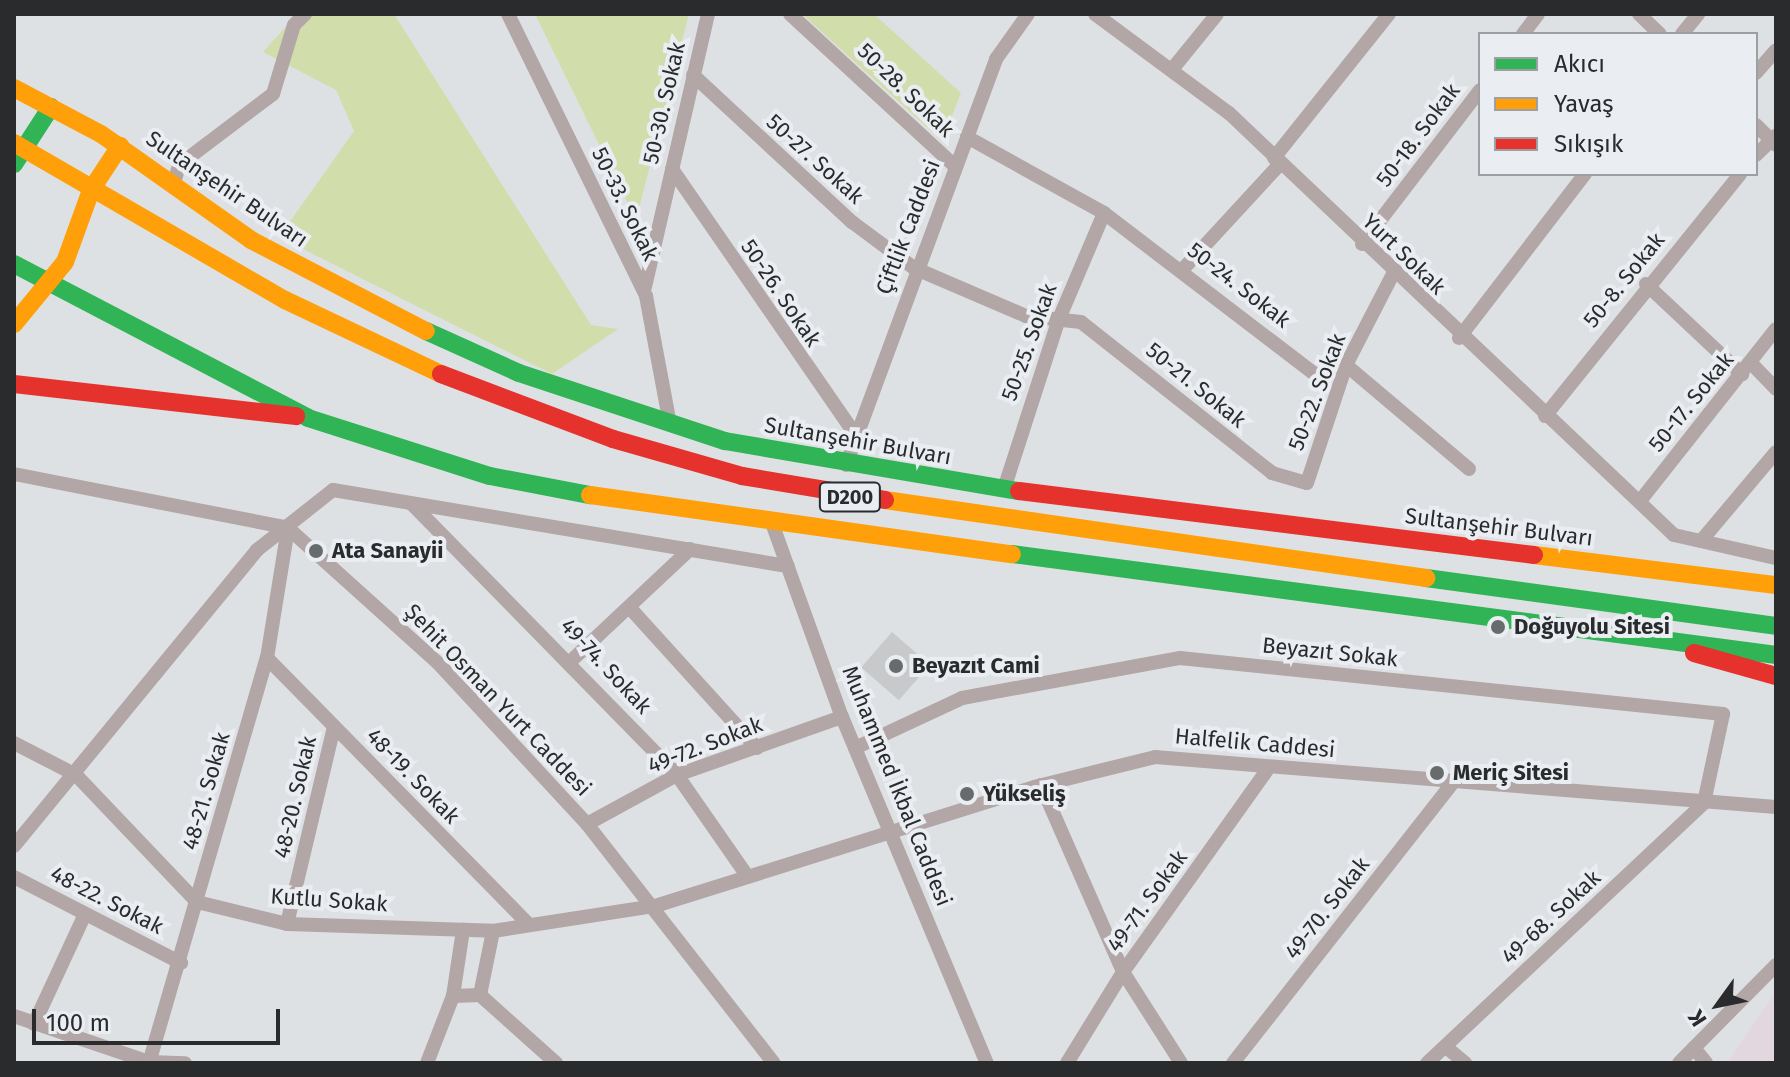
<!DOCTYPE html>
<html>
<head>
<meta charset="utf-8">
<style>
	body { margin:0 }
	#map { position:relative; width:1790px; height:1077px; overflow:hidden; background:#dee1e3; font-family:"Fira Sans",sans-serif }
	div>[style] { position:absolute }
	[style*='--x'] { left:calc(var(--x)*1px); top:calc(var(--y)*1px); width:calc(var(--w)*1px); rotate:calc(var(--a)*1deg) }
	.industrial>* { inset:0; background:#e2d7df }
	.green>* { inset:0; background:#d2ddac }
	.building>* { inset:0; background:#c7c9ca; transform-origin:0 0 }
	.street>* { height:14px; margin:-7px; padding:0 7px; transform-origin:7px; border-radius:7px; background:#b2a6a7 }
	.fast>* { height:18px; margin:-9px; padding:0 9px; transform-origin:9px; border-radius:9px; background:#30b455 }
	.slow>* { height:18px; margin:-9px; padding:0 9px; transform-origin:9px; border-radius:9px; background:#ff9f0a }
	.jam>* { height:18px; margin:-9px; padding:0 9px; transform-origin:9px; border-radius:9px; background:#e5322d }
	.dots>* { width:22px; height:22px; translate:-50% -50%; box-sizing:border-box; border:4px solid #eaeef2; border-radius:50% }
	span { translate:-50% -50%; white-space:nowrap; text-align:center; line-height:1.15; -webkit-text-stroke:8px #eaeef2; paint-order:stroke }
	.shield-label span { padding:2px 6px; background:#eaeef2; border:2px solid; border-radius:6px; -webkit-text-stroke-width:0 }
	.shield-label { font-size:20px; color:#292b2c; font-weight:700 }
	.street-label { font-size:22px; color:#292b2c }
	.poi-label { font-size:22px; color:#292b2c; font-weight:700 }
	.left { translate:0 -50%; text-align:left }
	.frame { position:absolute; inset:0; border:16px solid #292b2c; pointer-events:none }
	.legend { position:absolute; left:1478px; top:32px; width:280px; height:144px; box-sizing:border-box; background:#eaeef2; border:2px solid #9da0a3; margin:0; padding:10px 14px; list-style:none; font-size:24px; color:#292b2c }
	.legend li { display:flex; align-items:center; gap:16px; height:40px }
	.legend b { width:40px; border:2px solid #9da0a3 }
	.north { position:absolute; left:1678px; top:965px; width:80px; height:80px; -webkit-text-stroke:6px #eaeef2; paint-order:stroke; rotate:237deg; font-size:22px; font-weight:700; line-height:32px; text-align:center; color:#292b2c }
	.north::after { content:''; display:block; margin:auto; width:28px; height:36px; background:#292b2c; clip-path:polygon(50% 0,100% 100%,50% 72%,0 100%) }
	.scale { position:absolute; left:32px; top:1009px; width:248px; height:36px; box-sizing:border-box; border:4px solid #292b2c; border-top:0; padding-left:10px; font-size:24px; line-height:28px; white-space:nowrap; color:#292b2c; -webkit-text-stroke:6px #eaeef2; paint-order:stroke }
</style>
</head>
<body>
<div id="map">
	<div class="industrial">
		<i style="clip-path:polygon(1776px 991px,1776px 1063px,1732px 1063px,1729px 1060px)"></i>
	</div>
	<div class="green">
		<i style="clip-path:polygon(297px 14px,394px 14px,591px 325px,618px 329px,552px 374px,279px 237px,354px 131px,336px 90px,263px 52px)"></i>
		<i style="clip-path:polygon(535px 14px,689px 14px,636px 220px)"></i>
		<i style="clip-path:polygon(802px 14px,874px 14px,961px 93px,942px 141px)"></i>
	</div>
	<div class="building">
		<i style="left:892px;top:632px;width:50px;height:47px;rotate:41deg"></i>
	</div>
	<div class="street">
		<i style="--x:508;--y:14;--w:314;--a:63.9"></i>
		<i style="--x:646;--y:296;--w:130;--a:79.4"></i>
		<i style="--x:790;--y:14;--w:224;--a:42.7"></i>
		<i style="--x:1095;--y:14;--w:167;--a:36.5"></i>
		<i style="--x:1229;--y:113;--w:613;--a:43.48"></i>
		<i style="--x:1674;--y:535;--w:105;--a:12.7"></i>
		<i style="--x:1639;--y:14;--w:29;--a:44"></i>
		<i style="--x:1523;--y:34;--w:25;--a:-53"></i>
		<i style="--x:1682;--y:34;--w:26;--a:-51"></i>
		<i style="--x:1174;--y:67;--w:68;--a:-50.9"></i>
		<i style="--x:1756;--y:73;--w:30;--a:-49"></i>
		<i style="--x:693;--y:75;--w:217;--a:42.8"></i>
		<i style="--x:852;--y:222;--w:77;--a:36.6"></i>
		<i style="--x:914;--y:268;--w:122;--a:23.2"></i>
		<i style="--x:1026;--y:316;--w:55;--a:6.2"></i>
		<i style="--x:1081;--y:322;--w:243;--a:38.3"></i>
		<i style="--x:1272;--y:473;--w:36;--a:16"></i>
		<i style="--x:1307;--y:483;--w:124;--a:-71.7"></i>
		<i style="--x:1346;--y:365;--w:102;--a:-62.7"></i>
		<i style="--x:1756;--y:125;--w:28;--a:45"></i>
		<i style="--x:967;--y:137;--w:157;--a:29"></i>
		<i style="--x:1104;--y:213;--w:267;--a:37.4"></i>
		<i style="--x:1316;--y:375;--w:32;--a:-18"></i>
		<i style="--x:1346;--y:365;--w:161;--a:40.2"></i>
		<i style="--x:1756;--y:155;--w:28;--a:-44"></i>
		<i style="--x:1274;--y:158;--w:184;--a:-51.4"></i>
		<i style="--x:672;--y:169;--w:326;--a:55.4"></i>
		<i style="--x:174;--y:183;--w:19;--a:-74"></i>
		<i style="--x:179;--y:165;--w:118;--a:-37.1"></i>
		<i style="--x:273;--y:94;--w:72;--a:-73.1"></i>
		<i style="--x:294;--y:25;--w:16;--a:-45"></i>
		<i style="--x:1362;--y:244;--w:194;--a:-52.5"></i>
		<i style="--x:1184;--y:268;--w:142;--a:-47.3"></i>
		<i style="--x:1646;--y:284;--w:132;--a:43.2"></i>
		<i style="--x:645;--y:287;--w:280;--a:-77"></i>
		<i style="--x:1459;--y:338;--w:207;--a:-52.5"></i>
		<i style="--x:1751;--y:363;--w:36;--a:46"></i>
		<i style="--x:1545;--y:416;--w:311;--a:-51.1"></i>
		<i style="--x:846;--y:465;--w:433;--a:-69.7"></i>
		<i style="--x:996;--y:59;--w:55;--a:-54.6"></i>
		<i style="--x:14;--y:474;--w:279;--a:11.1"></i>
		<i style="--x:288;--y:528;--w:202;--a:42"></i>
		<i style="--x:438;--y:663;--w:219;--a:47.2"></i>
		<i style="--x:587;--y:824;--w:303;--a:52"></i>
		<i style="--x:1004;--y:489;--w:179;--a:-72.1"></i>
		<i style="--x:1059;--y:319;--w:115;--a:-67"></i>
		<i style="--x:1640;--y:501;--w:219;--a:-51.7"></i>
		<i style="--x:412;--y:504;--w:379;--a:45.6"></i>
		<i style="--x:677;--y:775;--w:124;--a:55.2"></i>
		<i style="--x:772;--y:523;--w:206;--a:70.2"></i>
		<i style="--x:842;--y:717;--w:375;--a:67.3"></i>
		<i style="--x:1701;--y:541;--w:116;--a:-49.9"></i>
		<i style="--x:630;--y:608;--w:189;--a:47.8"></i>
		<i style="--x:267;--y:658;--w:373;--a:45.5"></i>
		<i style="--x:572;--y:660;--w:162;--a:-43.2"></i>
		<i style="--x:14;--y:743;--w:70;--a:27.3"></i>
		<i style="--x:76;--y:775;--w:175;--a:46.4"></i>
		<i style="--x:197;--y:902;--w:93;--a:13.7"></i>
		<i style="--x:287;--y:924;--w:206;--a:1.9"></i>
		<i style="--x:493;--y:931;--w:164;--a:-8.8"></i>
		<i style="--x:655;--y:906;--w:397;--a:-17.4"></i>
		<i style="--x:1034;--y:787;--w:125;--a:-13.9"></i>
		<i style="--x:1155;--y:757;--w:623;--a:4.6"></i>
		<i style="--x:855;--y:748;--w:118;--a:-25"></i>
		<i style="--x:962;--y:698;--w:222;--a:-10.4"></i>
		<i style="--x:1180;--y:658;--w:546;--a:5.89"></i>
		<i style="--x:1723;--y:714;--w:91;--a:102.1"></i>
		<i style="--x:1704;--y:803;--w:380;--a:136.8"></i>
		<i style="--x:1041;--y:785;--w:204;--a:66.3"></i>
		<i style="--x:1123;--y:972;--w:108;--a:57.5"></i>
		<i style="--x:587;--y:824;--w:102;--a:-28.6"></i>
		<i style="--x:677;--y:775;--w:175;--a:-19.4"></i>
		<i style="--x:14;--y:846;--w:383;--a:-50.6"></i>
		<i style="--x:257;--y:550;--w:97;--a:-38.3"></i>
		<i style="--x:333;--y:490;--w:461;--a:9.5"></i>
		<i style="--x:14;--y:877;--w:188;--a:27.2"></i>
		<i style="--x:287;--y:924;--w:203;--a:-76.6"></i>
		<i style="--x:480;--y:995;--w:65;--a:-78.5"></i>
		<i style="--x:453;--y:996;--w:27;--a:-2"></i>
		<i style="--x:480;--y:995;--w:102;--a:41.8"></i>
		<i style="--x:14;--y:1016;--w:143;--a:18.8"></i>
		<i style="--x:149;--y:1062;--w:36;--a:2"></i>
		<i style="--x:34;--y:1024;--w:121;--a:-65.1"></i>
		<i style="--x:1446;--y:1047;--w:25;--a:40"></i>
		<i style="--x:1694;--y:1048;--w:19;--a:51"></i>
		<i style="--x:149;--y:1063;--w:422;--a:-73.8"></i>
		<i style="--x:267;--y:658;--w:132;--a:-80.8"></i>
		<i style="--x:427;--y:1063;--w:72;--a:-68.8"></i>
		<i style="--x:453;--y:996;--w:67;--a:-81.4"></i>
		<i style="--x:1067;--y:1063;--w:107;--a:-58.4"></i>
		<i style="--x:1123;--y:972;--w:249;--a:-54.5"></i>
		<i style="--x:1233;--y:1063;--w:361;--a:-51.9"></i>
		<i style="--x:1679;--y:1063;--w:138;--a:-45.3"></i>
	</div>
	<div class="fast">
		<i style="--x:14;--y:164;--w:68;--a:-57"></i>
		<i style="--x:14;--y:264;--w:332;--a:27.6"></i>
		<i style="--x:308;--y:418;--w:191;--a:17.7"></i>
		<i style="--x:490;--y:476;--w:102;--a:10.8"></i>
		<i style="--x:426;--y:331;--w:102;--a:24.3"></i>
		<i style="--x:519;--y:373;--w:217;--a:18.3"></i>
		<i style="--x:725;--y:441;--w:298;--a:9.7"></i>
		<i style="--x:1012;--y:554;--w:771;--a:7.53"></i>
		<i style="--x:1426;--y:578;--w:353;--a:7.8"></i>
	</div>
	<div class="slow">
		<i style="--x:14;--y:88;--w:98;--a:27.9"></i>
		<i style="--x:101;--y:134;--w:184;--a:35.2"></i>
		<i style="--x:251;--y:240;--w:197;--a:27.5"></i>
		<i style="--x:14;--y:143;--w:313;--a:30.1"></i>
		<i style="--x:285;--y:300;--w:173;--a:25.4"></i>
		<i style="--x:14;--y:324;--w:80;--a:-50.6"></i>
		<i style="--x:65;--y:262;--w:77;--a:-70.1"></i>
		<i style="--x:91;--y:190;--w:53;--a:-56.6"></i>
		<i style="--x:590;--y:495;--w:426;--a:8"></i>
		<i style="--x:885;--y:500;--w:547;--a:8.2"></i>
		<i style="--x:1534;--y:555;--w:244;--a:7.1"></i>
	</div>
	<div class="jam">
		<i style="--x:441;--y:374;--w:184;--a:20.7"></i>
		<i style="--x:613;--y:439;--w:134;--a:16"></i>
		<i style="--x:742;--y:476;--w:145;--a:9.5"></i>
		<i style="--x:14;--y:384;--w:284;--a:6.5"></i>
		<i style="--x:1019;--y:491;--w:519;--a:7.08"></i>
		<i style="--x:1694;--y:653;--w:85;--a:15.7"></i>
	</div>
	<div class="dots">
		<i style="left:316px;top:551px;background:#686b6c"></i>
		<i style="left:1498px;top:627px;background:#686b6c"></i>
		<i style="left:896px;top:666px;background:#686b6c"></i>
		<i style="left:1437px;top:773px;background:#686b6c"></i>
		<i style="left:967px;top:794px;background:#686b6c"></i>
	</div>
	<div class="shield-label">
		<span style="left:850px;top:497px">D200</span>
	</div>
	<div class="street-label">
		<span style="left:906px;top:90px;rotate:44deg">50-28. Sokak</span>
		<span style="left:664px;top:103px;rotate:-77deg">50-30. Sokak</span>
		<span style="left:1418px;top:135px;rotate:-53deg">50-18. Sokak</span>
		<span style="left:815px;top:159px;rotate:42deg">50-27. Sokak</span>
		<span style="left:227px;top:189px;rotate:34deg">Sultanşehir Bulvarı</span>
		<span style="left:625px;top:204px;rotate:64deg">50-33. Sokak</span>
		<span style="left:908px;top:227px;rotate:-69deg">Çiftlik Caddesi</span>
		<span style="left:1404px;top:254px;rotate:44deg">Yurt Sokak</span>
		<span style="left:1624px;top:280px;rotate:-51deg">50-8. Sokak</span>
		<span style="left:1239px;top:285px;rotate:38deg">50-24. Sokak</span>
		<span style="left:781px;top:293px;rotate:56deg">50-26. Sokak</span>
		<span style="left:1029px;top:342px;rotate:-70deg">50-25. Sokak</span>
		<span style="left:1196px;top:385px;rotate:39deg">50-21. Sokak</span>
		<span style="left:1317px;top:392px;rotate:-69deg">50-22. Sokak</span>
		<span style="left:1691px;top:402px;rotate:-51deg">50-17. Sokak</span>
		<span style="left:858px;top:441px;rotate:10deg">Sultanşehir Bulvarı</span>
		<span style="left:1499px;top:527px;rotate:7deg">Sultanşehir Bulvarı</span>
		<span style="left:1330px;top:652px;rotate:6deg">Beyazıt Sokak</span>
		<span style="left:606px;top:666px;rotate:47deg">49-74. Sokak</span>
		<span style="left:498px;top:700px;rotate:46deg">Şehit Osman Yurt Caddesi</span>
		<span style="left:1255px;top:743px;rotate:5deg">Halfelik Caddesi</span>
		<span style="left:705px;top:745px;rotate:-21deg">49-72. Sokak</span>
		<span style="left:413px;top:776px;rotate:46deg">48-19. Sokak</span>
		<span style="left:897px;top:786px;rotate:68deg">Muhammed İkbal Caddesi</span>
		<span style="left:206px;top:791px;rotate:-74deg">48-21. Sokak</span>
		<span style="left:295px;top:797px;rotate:-77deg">48-20. Sokak</span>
		<span style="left:107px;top:900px;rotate:27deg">48-22. Sokak</span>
		<span style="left:329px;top:900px;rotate:4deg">Kutlu Sokak</span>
		<span style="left:1147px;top:901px;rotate:-54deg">49-71. Sokak</span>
		<span style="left:1327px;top:908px;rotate:-52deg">49-70. Sokak</span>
		<span style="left:1551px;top:917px;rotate:-43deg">49-68. Sokak</span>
	</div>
	<div class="poi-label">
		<span class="left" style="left:332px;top:551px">Ata Sanayii</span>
		<span class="left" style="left:1514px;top:627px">Doğuyolu Sitesi</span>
		<span class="left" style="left:912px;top:666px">Beyazıt Cami</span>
		<span class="left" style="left:1453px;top:773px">Meriç Sitesi</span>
		<span class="left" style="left:983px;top:794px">Yükseliş</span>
	</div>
	<div class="frame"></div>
	<ul class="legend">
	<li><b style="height:10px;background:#30b455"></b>Akıcı</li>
	<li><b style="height:10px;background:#ff9f0a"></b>Yavaş</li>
	<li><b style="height:10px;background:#e5322d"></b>Sıkışık</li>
	</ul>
	<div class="north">K</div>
	<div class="scale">100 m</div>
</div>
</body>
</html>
